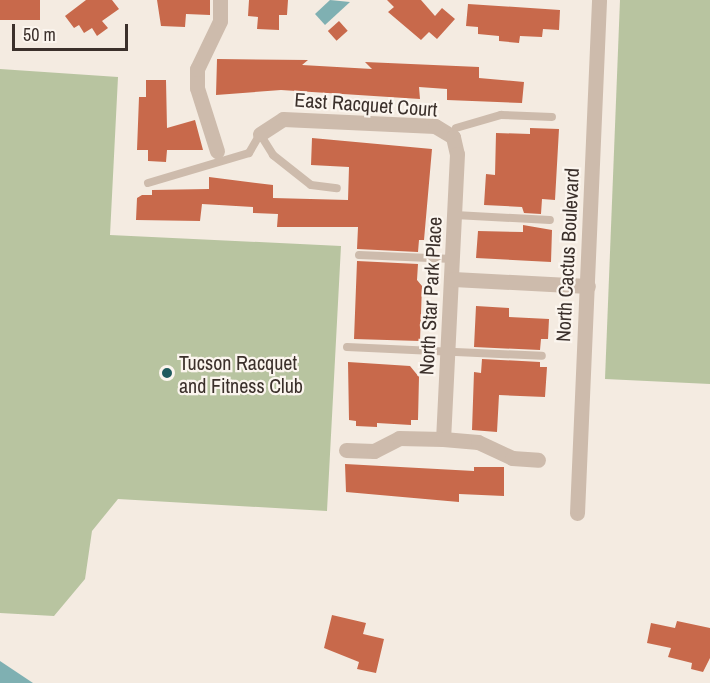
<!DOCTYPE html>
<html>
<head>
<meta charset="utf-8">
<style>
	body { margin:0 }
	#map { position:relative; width:710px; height:683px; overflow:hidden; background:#f4ebe1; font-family:"Archivo Narrow",sans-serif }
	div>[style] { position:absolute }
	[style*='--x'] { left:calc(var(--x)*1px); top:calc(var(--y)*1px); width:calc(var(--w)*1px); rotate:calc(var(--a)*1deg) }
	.green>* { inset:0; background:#b8c4a0 }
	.water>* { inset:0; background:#7fb0b2 }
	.building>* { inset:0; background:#c8694b; transform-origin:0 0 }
	.service>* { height:8px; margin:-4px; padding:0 4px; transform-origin:4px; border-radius:4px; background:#cdbbac }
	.minor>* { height:15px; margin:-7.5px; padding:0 7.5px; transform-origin:7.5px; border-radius:7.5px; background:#cdbbac }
	.dots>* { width:16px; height:16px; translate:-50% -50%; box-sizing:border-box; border:3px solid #fbf5ee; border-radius:50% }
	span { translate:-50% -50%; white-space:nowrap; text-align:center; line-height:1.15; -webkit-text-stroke:4.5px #fbf5ee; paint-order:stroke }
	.street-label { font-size:20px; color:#3b302b }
	.poi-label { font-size:20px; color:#3b302b }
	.left { translate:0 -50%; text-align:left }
	.scale { position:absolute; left:12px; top:24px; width:116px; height:27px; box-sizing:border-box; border:3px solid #3b302b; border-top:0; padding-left:8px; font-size:18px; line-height:21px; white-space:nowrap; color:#3b302b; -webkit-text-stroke:4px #fbf5ee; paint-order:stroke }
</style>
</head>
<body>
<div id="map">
	<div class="green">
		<i style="clip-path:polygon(620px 0,710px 0,710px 384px,605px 379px)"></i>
		<i style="clip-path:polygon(0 69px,118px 77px,110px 235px,341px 246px,327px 511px,118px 499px,92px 531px,85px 579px,54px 616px,0 613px)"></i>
	</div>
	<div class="water">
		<i style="clip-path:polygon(330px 0,350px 2px,325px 25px,315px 14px)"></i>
		<i style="clip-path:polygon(0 661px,33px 683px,0 683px)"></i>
	</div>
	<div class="building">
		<i style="left:0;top:0;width:40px;height:20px"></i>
		<i style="clip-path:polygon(86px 0,112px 0,119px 9px,102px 21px,108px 28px,97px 36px,92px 28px,84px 33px,79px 25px,74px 28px,65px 16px)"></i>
		<i style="clip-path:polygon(157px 0,210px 0,210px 15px,186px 14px,185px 27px,161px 26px)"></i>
		<i style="clip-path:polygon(249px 0,288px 0,287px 15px,279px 15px,279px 30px,257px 29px,258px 17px,248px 16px)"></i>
		<i style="clip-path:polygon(387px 0,421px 0,435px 16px,442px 8px,455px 19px,437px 39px,429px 32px,421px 40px,388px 12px,394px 7px)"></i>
		<i style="clip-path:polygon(468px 4px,560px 10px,559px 30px,543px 29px,542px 37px,520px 36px,519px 43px,499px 41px,499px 36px,478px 34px,478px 27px,466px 26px)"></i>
		<i style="left:339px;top:21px;width:13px;height:15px;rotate:48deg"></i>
		<i style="clip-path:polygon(217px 59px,308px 60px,302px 65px,372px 69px,365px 62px,479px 67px,479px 78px,524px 82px,522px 103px,447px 100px,447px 89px,419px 87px,420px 99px,281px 90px,216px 95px)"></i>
		<i style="clip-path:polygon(146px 80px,166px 80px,167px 128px,195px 120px,203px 150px,167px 150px,166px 162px,148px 161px,148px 150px,137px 150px,139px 97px,146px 97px)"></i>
		<i style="clip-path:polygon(530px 128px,559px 129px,555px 200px,542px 199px,541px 214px,524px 213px,522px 207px,484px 205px,486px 174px,495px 175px,496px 133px,530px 134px)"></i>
		<i style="clip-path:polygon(312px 138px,432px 149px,424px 240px,419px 240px,418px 252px,357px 249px,358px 227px,277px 227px,278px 214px,253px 213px,253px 207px,202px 204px,200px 221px,136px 220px,137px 198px,142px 195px,152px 195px,152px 190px,209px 189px,209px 177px,273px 185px,273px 198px,348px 200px,349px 167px,311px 165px)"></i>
		<i style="clip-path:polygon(523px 225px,552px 230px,551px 262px,476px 258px,478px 231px,523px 232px)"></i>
		<i style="clip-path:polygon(357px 261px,418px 264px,417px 280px,422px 286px,420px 341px,354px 339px)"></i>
		<i style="clip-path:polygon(476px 306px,509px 308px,509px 317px,549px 319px,548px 339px,541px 339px,540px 350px,474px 347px)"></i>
		<i style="clip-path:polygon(482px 359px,540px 362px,540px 367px,547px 367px,545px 397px,499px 395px,497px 432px,472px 430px,474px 372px,481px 373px)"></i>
		<i style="clip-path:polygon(348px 362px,410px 366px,419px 377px,418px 420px,411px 420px,411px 425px,377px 423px,377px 427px,356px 426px,356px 421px,349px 420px)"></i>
		<i style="clip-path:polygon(345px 464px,474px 471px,474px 467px,504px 467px,504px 496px,459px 494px,459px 502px,346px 492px)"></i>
		<i style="clip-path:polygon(332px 615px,366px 623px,363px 634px,384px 639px,376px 673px,357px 669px,359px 662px,324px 648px)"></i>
		<i style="clip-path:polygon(677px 621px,710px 628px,710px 658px,703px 672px,691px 669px,692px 663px,668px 657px,671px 648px,647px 643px,651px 623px,675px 628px)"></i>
	</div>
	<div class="service">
		<i style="--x:456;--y:128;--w:47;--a:-16.1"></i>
		<i style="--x:501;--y:115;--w:51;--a:2.2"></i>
		<i style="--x:148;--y:183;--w:105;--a:-16.5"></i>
		<i style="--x:249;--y:153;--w:22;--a:-60"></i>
		<i style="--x:260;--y:134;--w:25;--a:58"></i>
		<i style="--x:273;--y:155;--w:48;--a:38.3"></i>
		<i style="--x:311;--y:185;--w:26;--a:7"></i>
		<i style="--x:455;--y:215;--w:95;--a:3"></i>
		<i style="--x:359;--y:255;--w:94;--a:2.4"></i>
		<i style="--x:347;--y:347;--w:195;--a:2.6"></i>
	</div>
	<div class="minor">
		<i style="--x:260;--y:134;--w:27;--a:-33"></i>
		<i style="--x:283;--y:119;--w:152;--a:2.6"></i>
		<i style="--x:435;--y:126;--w:21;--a:31"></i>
		<i style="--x:453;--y:137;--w:17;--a:77"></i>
		<i style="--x:457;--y:154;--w:285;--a:92.8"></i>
		<i style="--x:217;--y:151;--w:66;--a:-107.6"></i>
		<i style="--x:197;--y:88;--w:19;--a:-90"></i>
		<i style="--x:197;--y:69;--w:53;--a:-64.4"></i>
		<i style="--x:220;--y:21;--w:21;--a:-90"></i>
		<i style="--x:453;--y:279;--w:135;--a:3"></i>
		<i style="--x:346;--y:450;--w:28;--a:2"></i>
		<i style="--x:374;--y:451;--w:28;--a:-27"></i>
		<i style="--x:399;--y:438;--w:44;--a:1.3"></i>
		<i style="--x:443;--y:439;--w:35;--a:5"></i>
		<i style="--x:478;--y:442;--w:38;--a:25"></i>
		<i style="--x:512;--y:458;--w:26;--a:4"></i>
		<i style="--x:577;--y:513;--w:513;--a:-87.54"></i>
	</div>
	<div class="dots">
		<i style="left:167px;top:373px;background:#1f5a5e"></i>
	</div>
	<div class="street-label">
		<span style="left:366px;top:104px;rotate:4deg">East Racquet Court</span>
		<span style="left:567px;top:255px;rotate:-87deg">North Cactus Boulevard</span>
		<span style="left:430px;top:296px;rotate:-87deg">North Star Park Place</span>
	</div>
	<div class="poi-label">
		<span class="left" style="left:179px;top:374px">Tucson Racquet<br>and Fitness Club</span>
	</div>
	<div class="scale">50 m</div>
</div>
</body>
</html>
